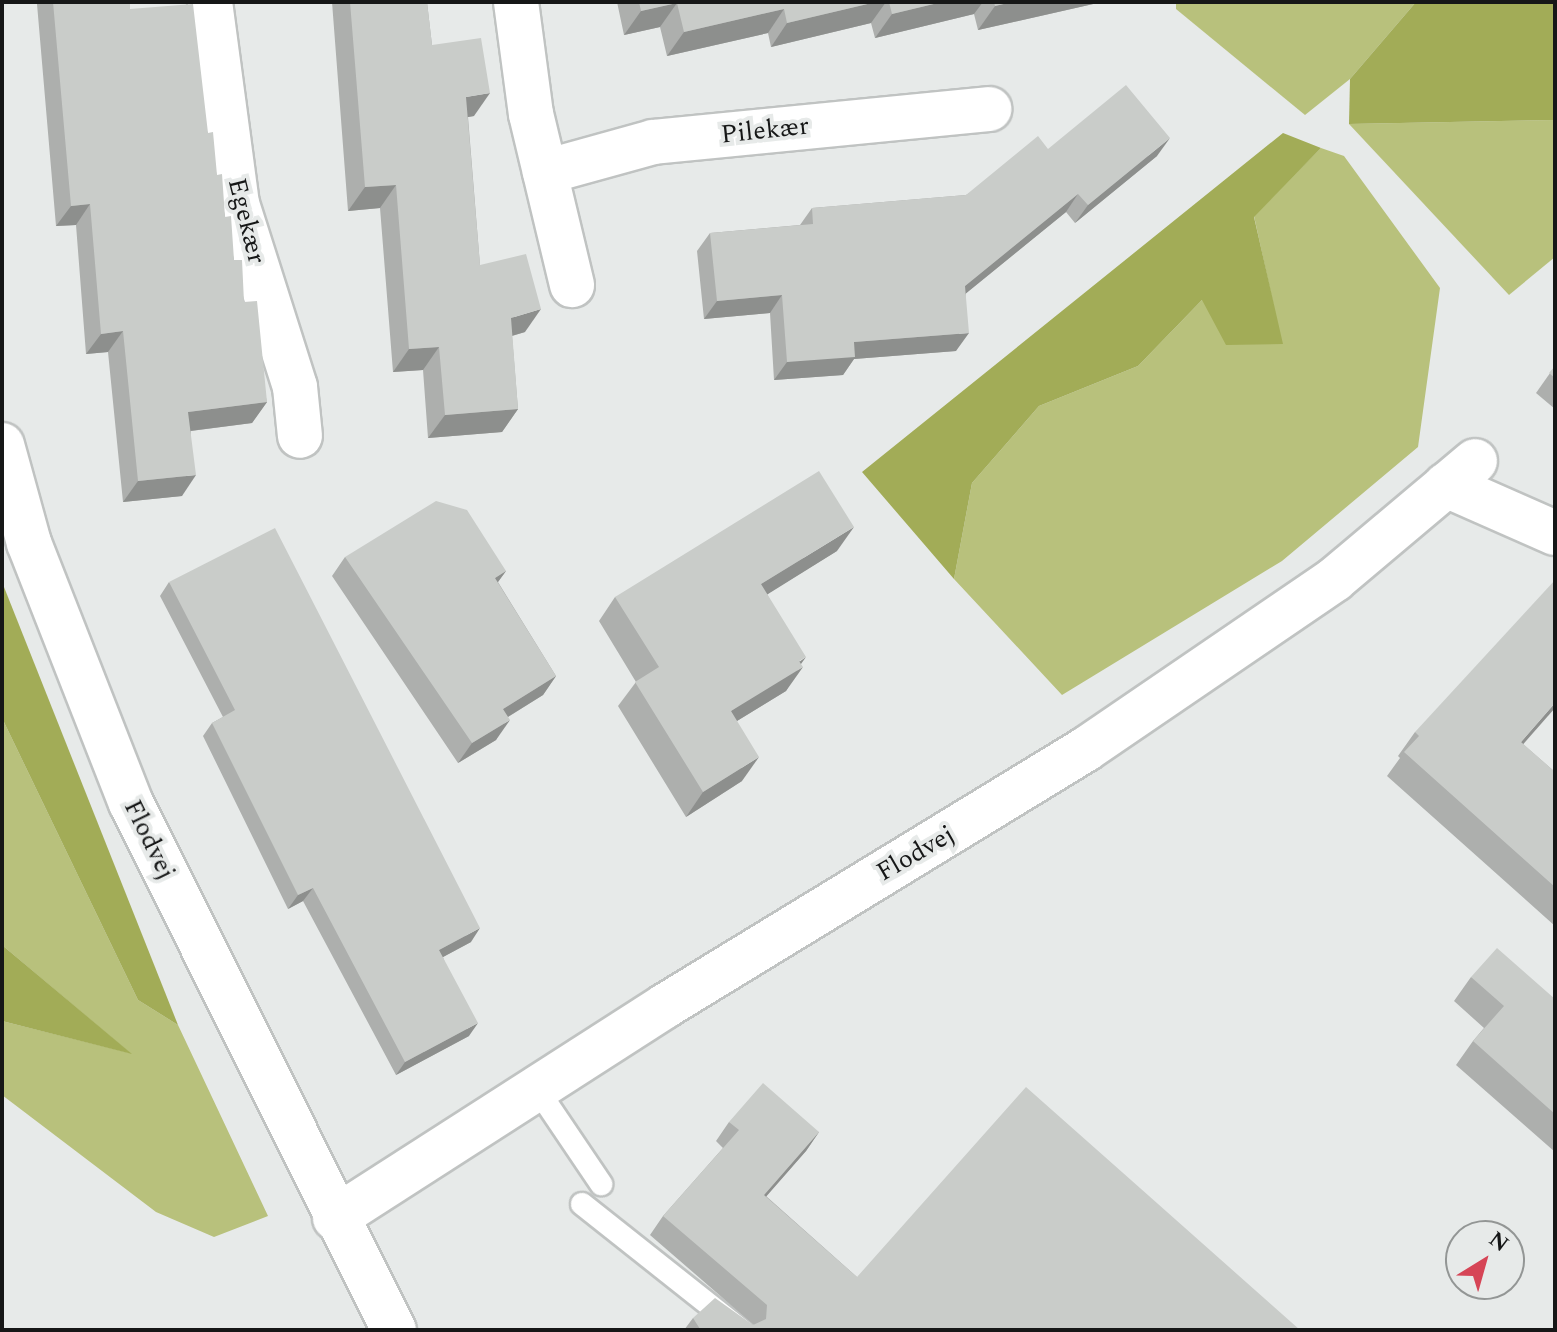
<!DOCTYPE html>
<html>
<head>
<meta charset="utf-8">
<style>
	body { margin:0 }
	#map { position:relative; width:1557px; height:1332px; overflow:hidden; background:#e7eae9; font-family:Spectral,serif }
	div>[style] { position:absolute }
	[style*='--x'] { left:calc(var(--x)*1px); top:calc(var(--y)*1px); width:calc(var(--w)*1px); rotate:calc(var(--a)*1deg) }
	.green>* { inset:0; background:#b8c17c }
	.forest>* { inset:0; background:#a2ac57 }
	.roads { filter:drop-shadow(2px 0 #c0c3c2) drop-shadow(-2px 0 #c0c3c2) drop-shadow(0 2px #c0c3c2) drop-shadow(0 -2px #c0c3c2) }
	.lane>* { height:22px; margin:-11px; padding:0 11px; transform-origin:11px; border-radius:11px; background:#fff }
	.street>* { height:44px; margin:-22px; padding:0 22px; transform-origin:22px; border-radius:22px; background:#fff }
	.secondary>* { height:44px; margin:-22px; padding:0 22px; transform-origin:22px; border-radius:22px; background:#fff }
	.wall>* { inset:0; background:#adafad }
	.shaded-wall>* { inset:0; background:#8d8f8d }
	.building>* { inset:0; background:#c9ccc9 }
	span { translate:-50% -50%; white-space:nowrap; text-align:center; line-height:1.15; -webkit-text-stroke:8px #e7eae9; paint-order:stroke }
	.street-label { font-size:26px; color:#161717 }
	.frame { position:absolute; inset:0; border:4px solid #161717; pointer-events:none }
	.north { position:absolute; left:1445px; top:1220px; width:80px; height:80px; box-sizing:border-box; background:#e7eae9; border:2px solid #939695; border-radius:50%; rotate:37deg; font-size:22px; font-weight:700; line-height:32px; text-align:center; color:#161717 }
	.north::after { content:''; display:block; margin:auto; width:28px; height:36px; background:#d64556; clip-path:polygon(50% 0,100% 100%,50% 72%,0 100%) }
</style>
</head>
<body>
<div id="map">
	<div class="green">
		<i style="clip-path:polygon(1176px 2px,1416px 2px,1350px 79px,1305px 115px,1176px 9px)"></i>
		<i style="clip-path:polygon(1555px 120px,1555px 257px,1509px 295px,1349px 124px)"></i>
		<i style="clip-path:polygon(1321px 148px,1344px 156px,1440px 288px,1418px 447px,1282px 561px,1062px 695px,954px 579px,972px 483px,1039px 406px,1138px 366px,1203px 299px,1282px 344px,1254px 216px)"></i>
		<i style="clip-path:polygon(2px 718px,138px 1000px,178px 1025px,268px 1216px,214px 1237px,156px 1212px,2px 1095px,2px 1021px,130px 1053px,2px 945px)"></i>
	</div>
	<div class="forest">
		<i style="clip-path:polygon(1416px 2px,1555px 2px,1555px 120px,1349px 124px,1350px 79px)"></i>
		<i style="clip-path:polygon(1283px 133px,1321px 148px,1254px 217px,1283px 344px,1226px 345px,1202px 300px,1138px 366px,1039px 406px,972px 483px,954px 579px,862px 472px)"></i>
		<i style="clip-path:polygon(2px 582px,178px 1025px,138px 1000px,2px 718px)"></i>
		<i style="clip-path:polygon(2px 945px,132px 1054px,2px 1021px)"></i>
	</div>
	<div class="roads">
		<div class="lane">
			<i style="--x:537;--y:1089;--w:115;--a:56"></i>
			<i style="--x:582;--y:1204;--w:203;--a:38.4"></i>
		</div>
		<div class="street">
			<i style="--x:210;--y:2;--w:204;--a:82.4"></i>
			<i style="--x:237;--y:204;--w:192;--a:72.4"></i>
			<i style="--x:295;--y:387;--w:49;--a:84.2"></i>
			<i style="--x:516;--y:2;--w:113;--a:82.4"></i>
			<i style="--x:531;--y:114;--w:176;--a:76.5"></i>
			<i style="--x:545;--y:172;--w:112;--a:-15.5"></i>
			<i style="--x:653;--y:142;--w:338;--a:-5.6"></i>
			<i style="--x:1446;--y:485;--w:119;--a:23.8"></i>
			<i style="--x:335;--y:1218;--w:392;--a:-32.7"></i>
			<i style="--x:665;--y:1006;--w:493;--a:-31.4"></i>
			<i style="--x:1086;--y:749;--w:301;--a:-34.3"></i>
			<i style="--x:1335;--y:579;--w:183;--a:-40.1"></i>
		</div>
		<div class="secondary">
			<i style="--x:2;--y:445;--w:102;--a:74.6"></i>
			<i style="--x:29;--y:543;--w:279;--a:68.6"></i>
			<i style="--x:131;--y:803;--w:589;--a:63.48"></i>
		</div>
	</div>
	<div class="wall">
		<i style="clip-path:polygon(38px 2px,130px 2px,130px 9px,208px 133px,234px 260px,267px 402px,252px 423px,191px 431px,182px 496px,123px 502px,108px 352px,86px 354px,76px 225px,56px 226px,37px 4px)"></i>
		<i style="clip-path:polygon(332px 2px,427px 2px,432px 45px,474px 116px,468px 117px,480px 265px,525px 332px,512px 336px,518px 409px,502px 432px,428px 438px,423px 370px,393px 372px,380px 208px,348px 211px)"></i>
		<i style="clip-path:polygon(617px 2px,1102px 2px,978px 30px,974px 14px,875px 38px,871px 23px,771px 47px,768px 33px,667px 56px,660px 27px,624px 35px)"></i>
		<i style="clip-path:polygon(1048px 149px,1157px 156px,1075px 223px,1066px 212px,966px 293px,956px 351px,854px 359px,843px 375px,774px 380px,770px 313px,704px 319px,697px 251px,710px 233px,800px 225px,812px 208px,966px 195px)"></i>
		<i style="clip-path:polygon(1555px 366px,1555px 409px,1536px 393px)"></i>
		<i style="clip-path:polygon(837px 551px,767px 594px,801px 664px,786px 691px,737px 721px,742px 781px,686px 817px,618px 706px,636px 682px,599px 621px,615px 597px)"></i>
		<i style="clip-path:polygon(345px 557px,506px 571px,498px 582px,556px 676px,543px 695px,508px 717px,496px 740px,458px 763px,332px 576px)"></i>
		<i style="clip-path:polygon(169px 582px,471px 942px,443px 957px,469px 1036px,396px 1075px,303px 901px,288px 909px,203px 736px,212px 723px,223px 717px,160px 596px)"></i>
		<i style="clip-path:polygon(1415px 732px,1523px 744px,1555px 772px,1555px 926px,1387px 776px,1400px 758px,1398px 756px)"></i>
		<i style="clip-path:polygon(1471px 977px,1555px 999px,1555px 1152px,1456px 1065px,1473px 1041px,1484px 1028px,1454px 1001px)"></i>
		<i style="clip-path:polygon(729px 1122px,819px 1132px,806px 1151px,766px 1196px,857px 1277px,1300px 1330px,684px 1330px,693px 1318px,754px 1325px,650px 1235px,663px 1216px,723px 1148px,716px 1141px)"></i>
	</div>
	<div class="shaded-wall">
		<i style="clip-path:polygon(876px 2px,886px 2px,871px 23px,771px 47px,787px 23px)"></i>
		<i style="clip-path:polygon(942px 2px,983px 2px,974px 14px,875px 38px,892px 14px)"></i>
		<i style="clip-path:polygon(1012px 2px,1102px 2px,978px 30px,995px 6px)"></i>
		<i style="clip-path:polygon(677px 3px,660px 27px,624px 35px,641px 11px)"></i>
		<i style="clip-path:polygon(784px 9px,768px 33px,667px 56px,684px 32px)"></i>
		<i style="clip-path:polygon(490px 93px,474px 116px,450px 120px,466px 97px)"></i>
		<i style="clip-path:polygon(1170px 138px,1157px 156px,1075px 223px,1088px 205px)"></i>
		<i style="clip-path:polygon(396px 185px,380px 208px,348px 211px,365px 187px)"></i>
		<i style="clip-path:polygon(1078px 194px,1066px 212px,953px 304px,965px 286px)"></i>
		<i style="clip-path:polygon(90px 204px,76px 225px,56px 226px,71px 206px)"></i>
		<i style="clip-path:polygon(782px 295px,770px 313px,704px 319px,717px 301px)"></i>
		<i style="clip-path:polygon(541px 309px,525px 332px,494px 341px,511px 318px)"></i>
		<i style="clip-path:polygon(123px 331px,108px 352px,86px 354px,101px 334px)"></i>
		<i style="clip-path:polygon(969px 333px,956px 351px,854px 359px,843px 375px,774px 380px,787px 362px,854px 342px)"></i>
		<i style="clip-path:polygon(439px 347px,423px 370px,393px 372px,409px 349px)"></i>
		<i style="clip-path:polygon(267px 402px,252px 423px,174px 433px,188px 412px)"></i>
		<i style="clip-path:polygon(518px 409px,502px 432px,428px 438px,445px 415px)"></i>
		<i style="clip-path:polygon(196px 475px,182px 496px,123px 502px,138px 481px)"></i>
		<i style="clip-path:polygon(854px 527px,837px 551px,744px 609px,761px 584px)"></i>
		<i style="clip-path:polygon(506px 571px,492px 590px,495px 578px)"></i>
		<i style="clip-path:polygon(806px 657px,796px 671px,803px 667px,786px 691px,714px 735px,731px 711px)"></i>
		<i style="clip-path:polygon(556px 676px,543px 695px,490px 728px,503px 709px)"></i>
		<i style="clip-path:polygon(1555px 703px,1555px 708px,1504px 766px,1521px 742px)"></i>
		<i style="clip-path:polygon(510px 720px,496px 740px,458px 763px,472px 743px)"></i>
		<i style="clip-path:polygon(759px 757px,742px 781px,686px 817px,703px 792px)"></i>
		<i style="clip-path:polygon(313px 888px,303px 901px,288px 909px,298px 895px)"></i>
		<i style="clip-path:polygon(480px 928px,471px 942px,430px 964px,439px 950px)"></i>
		<i style="clip-path:polygon(478px 1023px,469px 1036px,396px 1075px,405px 1062px)"></i>
		<i style="clip-path:polygon(819px 1132px,806px 1151px,751px 1214px,764px 1195px)"></i>
	</div>
	<div class="building">
		<i style="clip-path:polygon(53px 2px,130px 2px,130px 9px,193px 4px,208px 133px,213px 132px,217px 175px,222px 174px,225px 217px,231px 216px,234px 260px,242px 260px,244px 302px,257px 301px,267px 402px,188px 412px,196px 475px,138px 481px,123px 331px,101px 334px,90px 204px,71px 206px)"></i>
		<i style="clip-path:polygon(350px 2px,427px 2px,432px 45px,481px 38px,490px 93px,466px 97px,480px 265px,526px 254px,541px 309px,511px 318px,518px 409px,445px 415px,439px 347px,409px 349px,396px 185px,365px 187px)"></i>
		<i style="clip-path:polygon(639px 2px,876px 2px,787px 23px,784px 9px,684px 32px,677px 3px,641px 11px)"></i>
		<i style="clip-path:polygon(889px 2px,942px 2px,892px 14px)"></i>
		<i style="clip-path:polygon(994px 2px,1012px 2px,995px 6px)"></i>
		<i style="clip-path:polygon(1126px 85px,1170px 138px,1088px 205px,1078px 194px,965px 286px,969px 333px,854px 342px,855px 357px,787px 362px,782px 295px,717px 301px,710px 233px,813px 224px,812px 208px,966px 195px,1038px 136px,1048px 149px)"></i>
		<i style="clip-path:polygon(1555px 366px,1555px 378px,1549px 373px)"></i>
		<i style="clip-path:polygon(819px 471px,854px 527px,761px 584px,806px 657px,799px 661px,803px 667px,731px 711px,759px 757px,703px 792px,635px 682px,659px 667px,615px 597px)"></i>
		<i style="clip-path:polygon(436px 501px,467px 510px,506px 571px,495px 578px,556px 676px,503px 709px,510px 720px,472px 743px,345px 557px)"></i>
		<i style="clip-path:polygon(275px 528px,480px 928px,439px 950px,478px 1023px,405px 1062px,313px 888px,298px 895px,212px 723px,235px 710px,169px 582px)"></i>
		<i style="clip-path:polygon(1555px 580px,1555px 703px,1521px 742px,1555px 772px,1555px 887px,1404px 752px,1419px 736px,1415px 732px)"></i>
		<i style="clip-path:polygon(1497px 948px,1555px 999px,1555px 1114px,1473px 1041px,1504px 1006px,1471px 977px)"></i>
		<i style="clip-path:polygon(763px 1083px,819px 1132px,764px 1195px,857px 1277px,1026px 1087px,1300px 1330px,699px 1330px,700px 1329px,693px 1318px,715px 1298px,753px 1325px,766px 1319px,767px 1305px,663px 1216px,739px 1130px,729px 1122px)"></i>
	</div>
	<div class="street-label">
		<span style="left:765px;top:131px;rotate:-6deg">Pilekær</span>
		<span style="left:246px;top:221px;rotate:76deg">Egekær</span>
		<span style="left:149px;top:840px;rotate:64deg">Flodvej</span>
		<span style="left:916px;top:854px;rotate:-30deg">Flodvej</span>
	</div>
	<div class="frame"></div>
	<div class="north">N</div>
</div>
</body>
</html>
